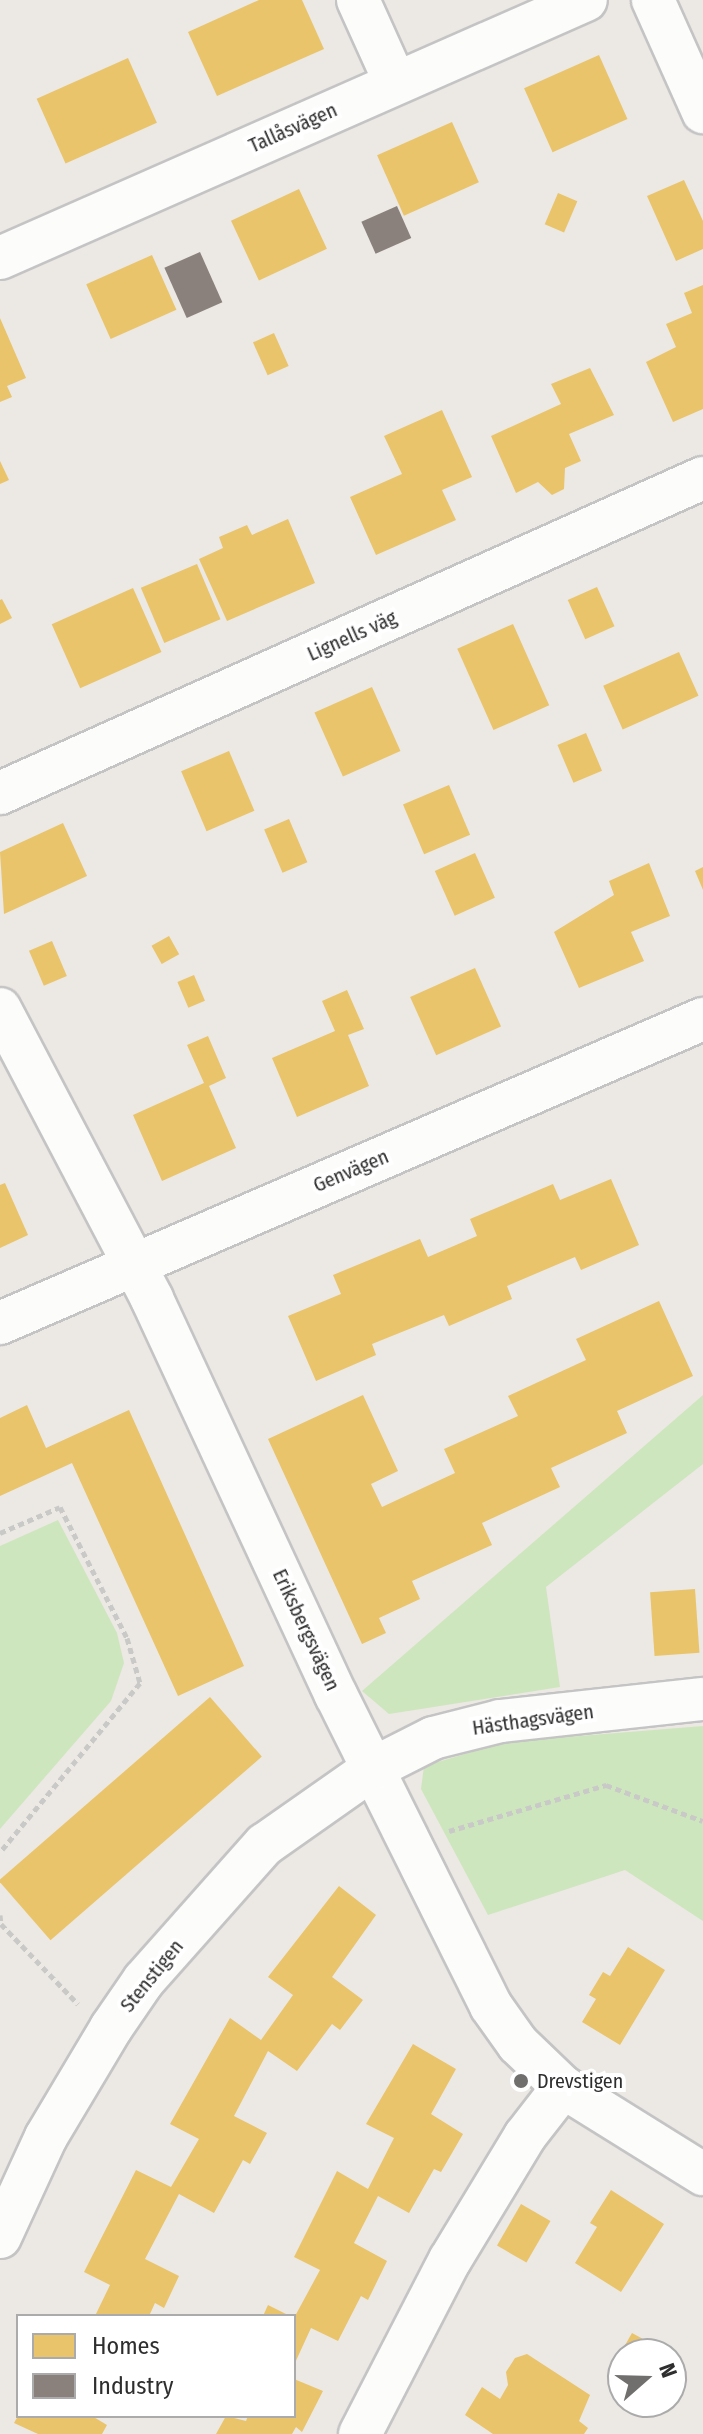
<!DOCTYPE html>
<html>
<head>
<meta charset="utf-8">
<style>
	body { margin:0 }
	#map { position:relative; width:703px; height:2434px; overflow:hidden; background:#ece8e4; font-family:"Fira Sans Condensed",sans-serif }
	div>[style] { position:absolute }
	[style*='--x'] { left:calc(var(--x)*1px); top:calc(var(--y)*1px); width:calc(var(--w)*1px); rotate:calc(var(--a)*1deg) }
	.green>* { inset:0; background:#cee6be }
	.homes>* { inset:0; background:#e9c46a; transform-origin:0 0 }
	.industry>* { inset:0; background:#8a817c; transform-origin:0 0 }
	.path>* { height:5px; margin-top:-2.5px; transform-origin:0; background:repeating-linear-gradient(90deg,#c9c9c8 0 6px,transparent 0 10px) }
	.roads { filter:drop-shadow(2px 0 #c5c4c5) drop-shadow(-2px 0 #c5c4c5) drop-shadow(0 2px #c5c4c5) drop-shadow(0 -2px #c5c4c5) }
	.minor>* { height:42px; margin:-21px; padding:0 21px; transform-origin:21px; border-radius:21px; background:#fcfcfb }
	.dots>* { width:22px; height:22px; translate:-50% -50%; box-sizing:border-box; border:4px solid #fff; border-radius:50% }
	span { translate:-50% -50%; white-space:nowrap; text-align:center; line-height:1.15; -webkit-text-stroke:8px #fff; paint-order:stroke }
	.street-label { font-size:20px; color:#2e2e2e }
	.poi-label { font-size:20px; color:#2e2e2e }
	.left { translate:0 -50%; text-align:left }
	.legend { position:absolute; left:16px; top:2314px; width:280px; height:104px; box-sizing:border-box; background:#fff; border:2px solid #ababab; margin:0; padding:10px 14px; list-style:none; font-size:24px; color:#2e2e2e }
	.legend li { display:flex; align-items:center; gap:16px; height:40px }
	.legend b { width:40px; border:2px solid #ababab }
	.north { position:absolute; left:607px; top:2338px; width:80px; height:80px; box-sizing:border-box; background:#fff; border:2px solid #ababab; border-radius:50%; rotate:70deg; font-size:22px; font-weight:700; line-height:32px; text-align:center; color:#2e2e2e }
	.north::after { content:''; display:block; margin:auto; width:28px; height:36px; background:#706f6e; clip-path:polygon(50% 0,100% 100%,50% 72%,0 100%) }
</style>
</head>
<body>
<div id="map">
	<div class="green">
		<i style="clip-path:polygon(703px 1395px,703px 1464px,546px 1587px,560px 1687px,389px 1714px,362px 1691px)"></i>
		<i style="clip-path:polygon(58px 1520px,117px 1633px,124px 1663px,111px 1701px,0 1829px,0 1546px)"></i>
		<i style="clip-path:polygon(703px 1726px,703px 1921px,625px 1870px,488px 1915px,421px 1789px,424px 1766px,506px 1742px)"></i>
	</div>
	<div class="homes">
		<i style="clip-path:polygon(259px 0,302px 0,324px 49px,217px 96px,188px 32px)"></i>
		<i style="left:599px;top:55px;width:70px;height:82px;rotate:66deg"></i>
		<i style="left:128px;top:58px;width:71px;height:100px;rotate:66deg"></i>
		<i style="left:452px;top:122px;width:66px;height:82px;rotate:66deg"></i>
		<i style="clip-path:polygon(684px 180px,703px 221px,703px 249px,676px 261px,647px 196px)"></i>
		<i style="left:299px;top:189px;width:66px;height:75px;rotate:65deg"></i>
		<i style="left:558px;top:193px;width:21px;height:34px;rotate:23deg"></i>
		<i style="left:152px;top:255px;width:60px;height:72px;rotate:66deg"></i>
		<i style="clip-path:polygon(703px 285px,703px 409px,673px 422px,646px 362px,676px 347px,666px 324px,692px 313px,684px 293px)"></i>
		<i style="clip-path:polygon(0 318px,26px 378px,7px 386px,12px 397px,0 402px)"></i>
		<i style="left:274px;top:333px;width:36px;height:23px;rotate:66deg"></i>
		<i style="clip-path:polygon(590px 368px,614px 415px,569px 434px,581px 461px,565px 468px,564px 489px,552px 495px,538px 482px,516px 493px,491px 436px,561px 404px,551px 384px)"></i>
		<i style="clip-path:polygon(442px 410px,472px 477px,442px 490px,456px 520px,376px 555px,350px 497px,402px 474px,384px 436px)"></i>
		<i style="clip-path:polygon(0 461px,9px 480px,0 484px)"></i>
		<i style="clip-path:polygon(288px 519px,315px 583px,227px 621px,199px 559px,223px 548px,219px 537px,247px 525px,252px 535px)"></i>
		<i style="left:197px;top:564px;width:60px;height:61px;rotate:67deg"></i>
		<i style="left:597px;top:587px;width:43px;height:32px;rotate:66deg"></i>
		<i style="left:133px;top:588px;width:70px;height:89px;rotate:66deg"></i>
		<i style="clip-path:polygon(2px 599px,12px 618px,0 624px,0 600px)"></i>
		<i style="left:513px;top:624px;width:89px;height:61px;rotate:66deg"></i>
		<i style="left:679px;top:652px;width:48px;height:83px;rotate:66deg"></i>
		<i style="left:372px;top:687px;width:70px;height:63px;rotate:66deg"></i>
		<i style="left:586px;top:733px;width:41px;height:31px;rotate:67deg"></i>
		<i style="left:229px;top:751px;width:65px;height:52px;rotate:67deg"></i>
		<i style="left:449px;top:785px;width:54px;height:50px;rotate:67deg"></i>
		<i style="left:289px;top:819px;width:47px;height:27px;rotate:67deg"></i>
		<i style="clip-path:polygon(63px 823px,87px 876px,4px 914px,0 852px)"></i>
		<i style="left:475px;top:853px;width:49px;height:44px;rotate:66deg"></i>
		<i style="clip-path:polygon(649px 863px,670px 916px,631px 932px,644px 961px,579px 988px,554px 932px,614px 895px,609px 881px)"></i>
		<i style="clip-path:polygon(703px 867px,703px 890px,695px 871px)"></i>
		<i style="left:169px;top:936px;width:21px;height:20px;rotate:61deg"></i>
		<i style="left:52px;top:941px;width:38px;height:25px;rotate:67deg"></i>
		<i style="left:475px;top:968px;width:64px;height:71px;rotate:66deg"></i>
		<i style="left:194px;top:975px;width:28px;height:18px;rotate:67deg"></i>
		<i style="clip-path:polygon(347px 990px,364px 1029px,348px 1035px,369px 1086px,297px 1117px,272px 1058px,335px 1031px,322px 1001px)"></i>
		<i style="clip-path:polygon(208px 1036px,226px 1078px,209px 1086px,236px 1148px,162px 1181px,133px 1115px,204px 1083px,187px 1045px)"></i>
		<i style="clip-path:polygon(611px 1179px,639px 1245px,581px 1270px,575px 1257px,549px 1268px,507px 1286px,512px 1299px,449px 1326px,444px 1315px,372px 1344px,376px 1355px,316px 1381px,288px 1316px,341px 1294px,333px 1275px,420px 1239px,428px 1257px,477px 1236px,470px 1219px,553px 1184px,560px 1200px)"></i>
		<i style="clip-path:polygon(5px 1183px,28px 1235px,0 1248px,0 1185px)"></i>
		<i style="clip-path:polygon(659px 1301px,693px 1376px,617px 1411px,627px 1433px,551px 1468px,560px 1487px,482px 1523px,492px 1545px,412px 1581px,420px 1599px,379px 1618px,386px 1633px,362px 1644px,268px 1439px,363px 1395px,398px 1471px,371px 1484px,382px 1507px,455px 1473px,444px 1449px,518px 1416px,508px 1396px,586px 1360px,576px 1339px)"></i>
		<i style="clip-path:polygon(27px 1405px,46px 1448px,129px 1410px,244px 1666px,178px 1696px,72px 1463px,0 1496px,0 1418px)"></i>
		<i style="left:695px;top:1589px;width:64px;height:45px;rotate:86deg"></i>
		<i style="left:210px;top:1697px;width:79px;height:280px;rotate:49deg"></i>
		<i style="clip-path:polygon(339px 1886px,376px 1915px,332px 1977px,363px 2000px,340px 2030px,332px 2024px,297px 2071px,268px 2051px,234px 2116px,267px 2133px,250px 2164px,243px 2160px,214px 2213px,179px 2194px,145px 2259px,179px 2276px,164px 2308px,155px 2303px,149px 2316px,95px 2316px,110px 2285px,84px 2272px,136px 2170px,171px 2187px,199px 2139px,170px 2124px,230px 2018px,261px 2040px,293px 1995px,268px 1977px)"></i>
		<i style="clip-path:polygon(628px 1947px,665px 1970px,620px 2045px,582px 2022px,596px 1999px,589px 1995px,603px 1972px,610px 1976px)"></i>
		<i style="clip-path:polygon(413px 2044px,456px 2069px,431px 2114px,463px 2134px,441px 2172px,434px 2169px,409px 2213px,378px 2196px,354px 2243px,387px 2261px,368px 2300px,361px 2296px,338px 2341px,311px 2328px,294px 2365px,294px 2318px,320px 2270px,294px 2257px,337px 2171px,368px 2189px,394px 2138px,366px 2124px)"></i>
		<i style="clip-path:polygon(611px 2190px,664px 2224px,621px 2292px,575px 2263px,597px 2227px,590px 2223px)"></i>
		<i style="left:521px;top:2204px;width:34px;height:48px;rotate:30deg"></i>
		<i style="clip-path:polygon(268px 2305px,290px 2316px,263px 2316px)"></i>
		<i style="clip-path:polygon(632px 2333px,654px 2345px,649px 2354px,624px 2347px)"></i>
		<i style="clip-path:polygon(527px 2354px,590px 2395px,579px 2421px,588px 2428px,584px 2434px,493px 2434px,465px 2415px,482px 2387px,500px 2399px,508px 2385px,506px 2372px,515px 2358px)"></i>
		<i style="clip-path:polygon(294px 2379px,323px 2391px,302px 2432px,296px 2427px,292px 2434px,216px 2434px,226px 2416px,246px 2421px,248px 2416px,294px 2416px)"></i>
		<i style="clip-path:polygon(18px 2416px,92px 2416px,107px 2425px,102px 2434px,38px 2434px,14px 2423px)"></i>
	</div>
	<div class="industry">
		<i style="left:397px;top:206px;width:35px;height:39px;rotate:66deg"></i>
		<i style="left:200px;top:252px;width:55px;height:39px;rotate:66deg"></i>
	</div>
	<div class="path">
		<i style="--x:0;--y:1533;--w:65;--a:-23.4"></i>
		<i style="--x:60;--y:1507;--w:147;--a:62.9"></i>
		<i style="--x:127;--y:1638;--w:47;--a:73.9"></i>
		<i style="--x:140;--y:1683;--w:219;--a:129.6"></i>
		<i style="--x:449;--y:1831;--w:164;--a:-16.3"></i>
		<i style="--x:606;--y:1785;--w:103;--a:20.4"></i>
		<i style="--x:0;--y:1915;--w:9;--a:84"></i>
		<i style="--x:1;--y:1924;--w:111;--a:46.1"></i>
	</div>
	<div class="roads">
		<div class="minor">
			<i style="--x:358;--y:0;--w:90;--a:65.7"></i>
			<i style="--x:653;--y:0;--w:123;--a:65.9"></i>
			<i style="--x:0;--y:258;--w:640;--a:-23.76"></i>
			<i style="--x:0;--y:793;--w:770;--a:-24.14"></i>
			<i style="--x:0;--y:1009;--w:327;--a:62.3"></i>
			<i style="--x:152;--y:1299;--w:437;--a:65.1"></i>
			<i style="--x:336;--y:1695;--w:347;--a:63.5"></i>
			<i style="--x:491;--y:2006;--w:47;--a:54.6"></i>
			<i style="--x:518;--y:2044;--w:62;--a:43.7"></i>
			<i style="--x:563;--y:2087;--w:165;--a:31.9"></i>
			<i style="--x:0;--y:1323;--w:766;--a:-23.39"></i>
			<i style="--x:0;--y:2237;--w:110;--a:-65.3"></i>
			<i style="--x:46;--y:2137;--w:127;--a:-59.2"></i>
			<i style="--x:111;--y:2028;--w:58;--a:-55.5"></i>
			<i style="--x:144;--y:1980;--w:181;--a:-48.4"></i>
			<i style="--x:264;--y:1845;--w:132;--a:-35.1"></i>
			<i style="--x:372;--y:1769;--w:68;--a:-26.9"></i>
			<i style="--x:433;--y:1738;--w:69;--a:-14.2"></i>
			<i style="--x:500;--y:1721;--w:204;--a:-6.2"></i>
			<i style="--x:360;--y:2434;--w:196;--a:-62.7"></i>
			<i style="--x:450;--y:2260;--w:145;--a:-58.8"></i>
			<i style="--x:525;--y:2136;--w:62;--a:-52.2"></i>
		</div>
	</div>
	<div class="dots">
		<i style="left:521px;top:2081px;background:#706f6e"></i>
	</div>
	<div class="street-label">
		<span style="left:293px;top:128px;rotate:-24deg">Tallåsvägen</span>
		<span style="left:352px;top:636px;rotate:-24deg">Lignells väg</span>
		<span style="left:351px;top:1171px;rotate:-23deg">Genvägen</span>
		<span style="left:306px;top:1630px;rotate:65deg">Eriksbergsvägen</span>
		<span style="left:533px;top:1720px;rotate:-8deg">Hästhagsvägen</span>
		<span style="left:152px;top:1976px;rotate:-51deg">Stenstigen</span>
	</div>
	<div class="poi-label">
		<span class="left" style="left:537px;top:2081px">Drevstigen</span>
	</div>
	<ul class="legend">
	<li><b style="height:22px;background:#e9c46a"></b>Homes</li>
	<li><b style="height:22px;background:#8a817c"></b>Industry</li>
	</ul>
	<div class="north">N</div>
</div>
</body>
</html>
